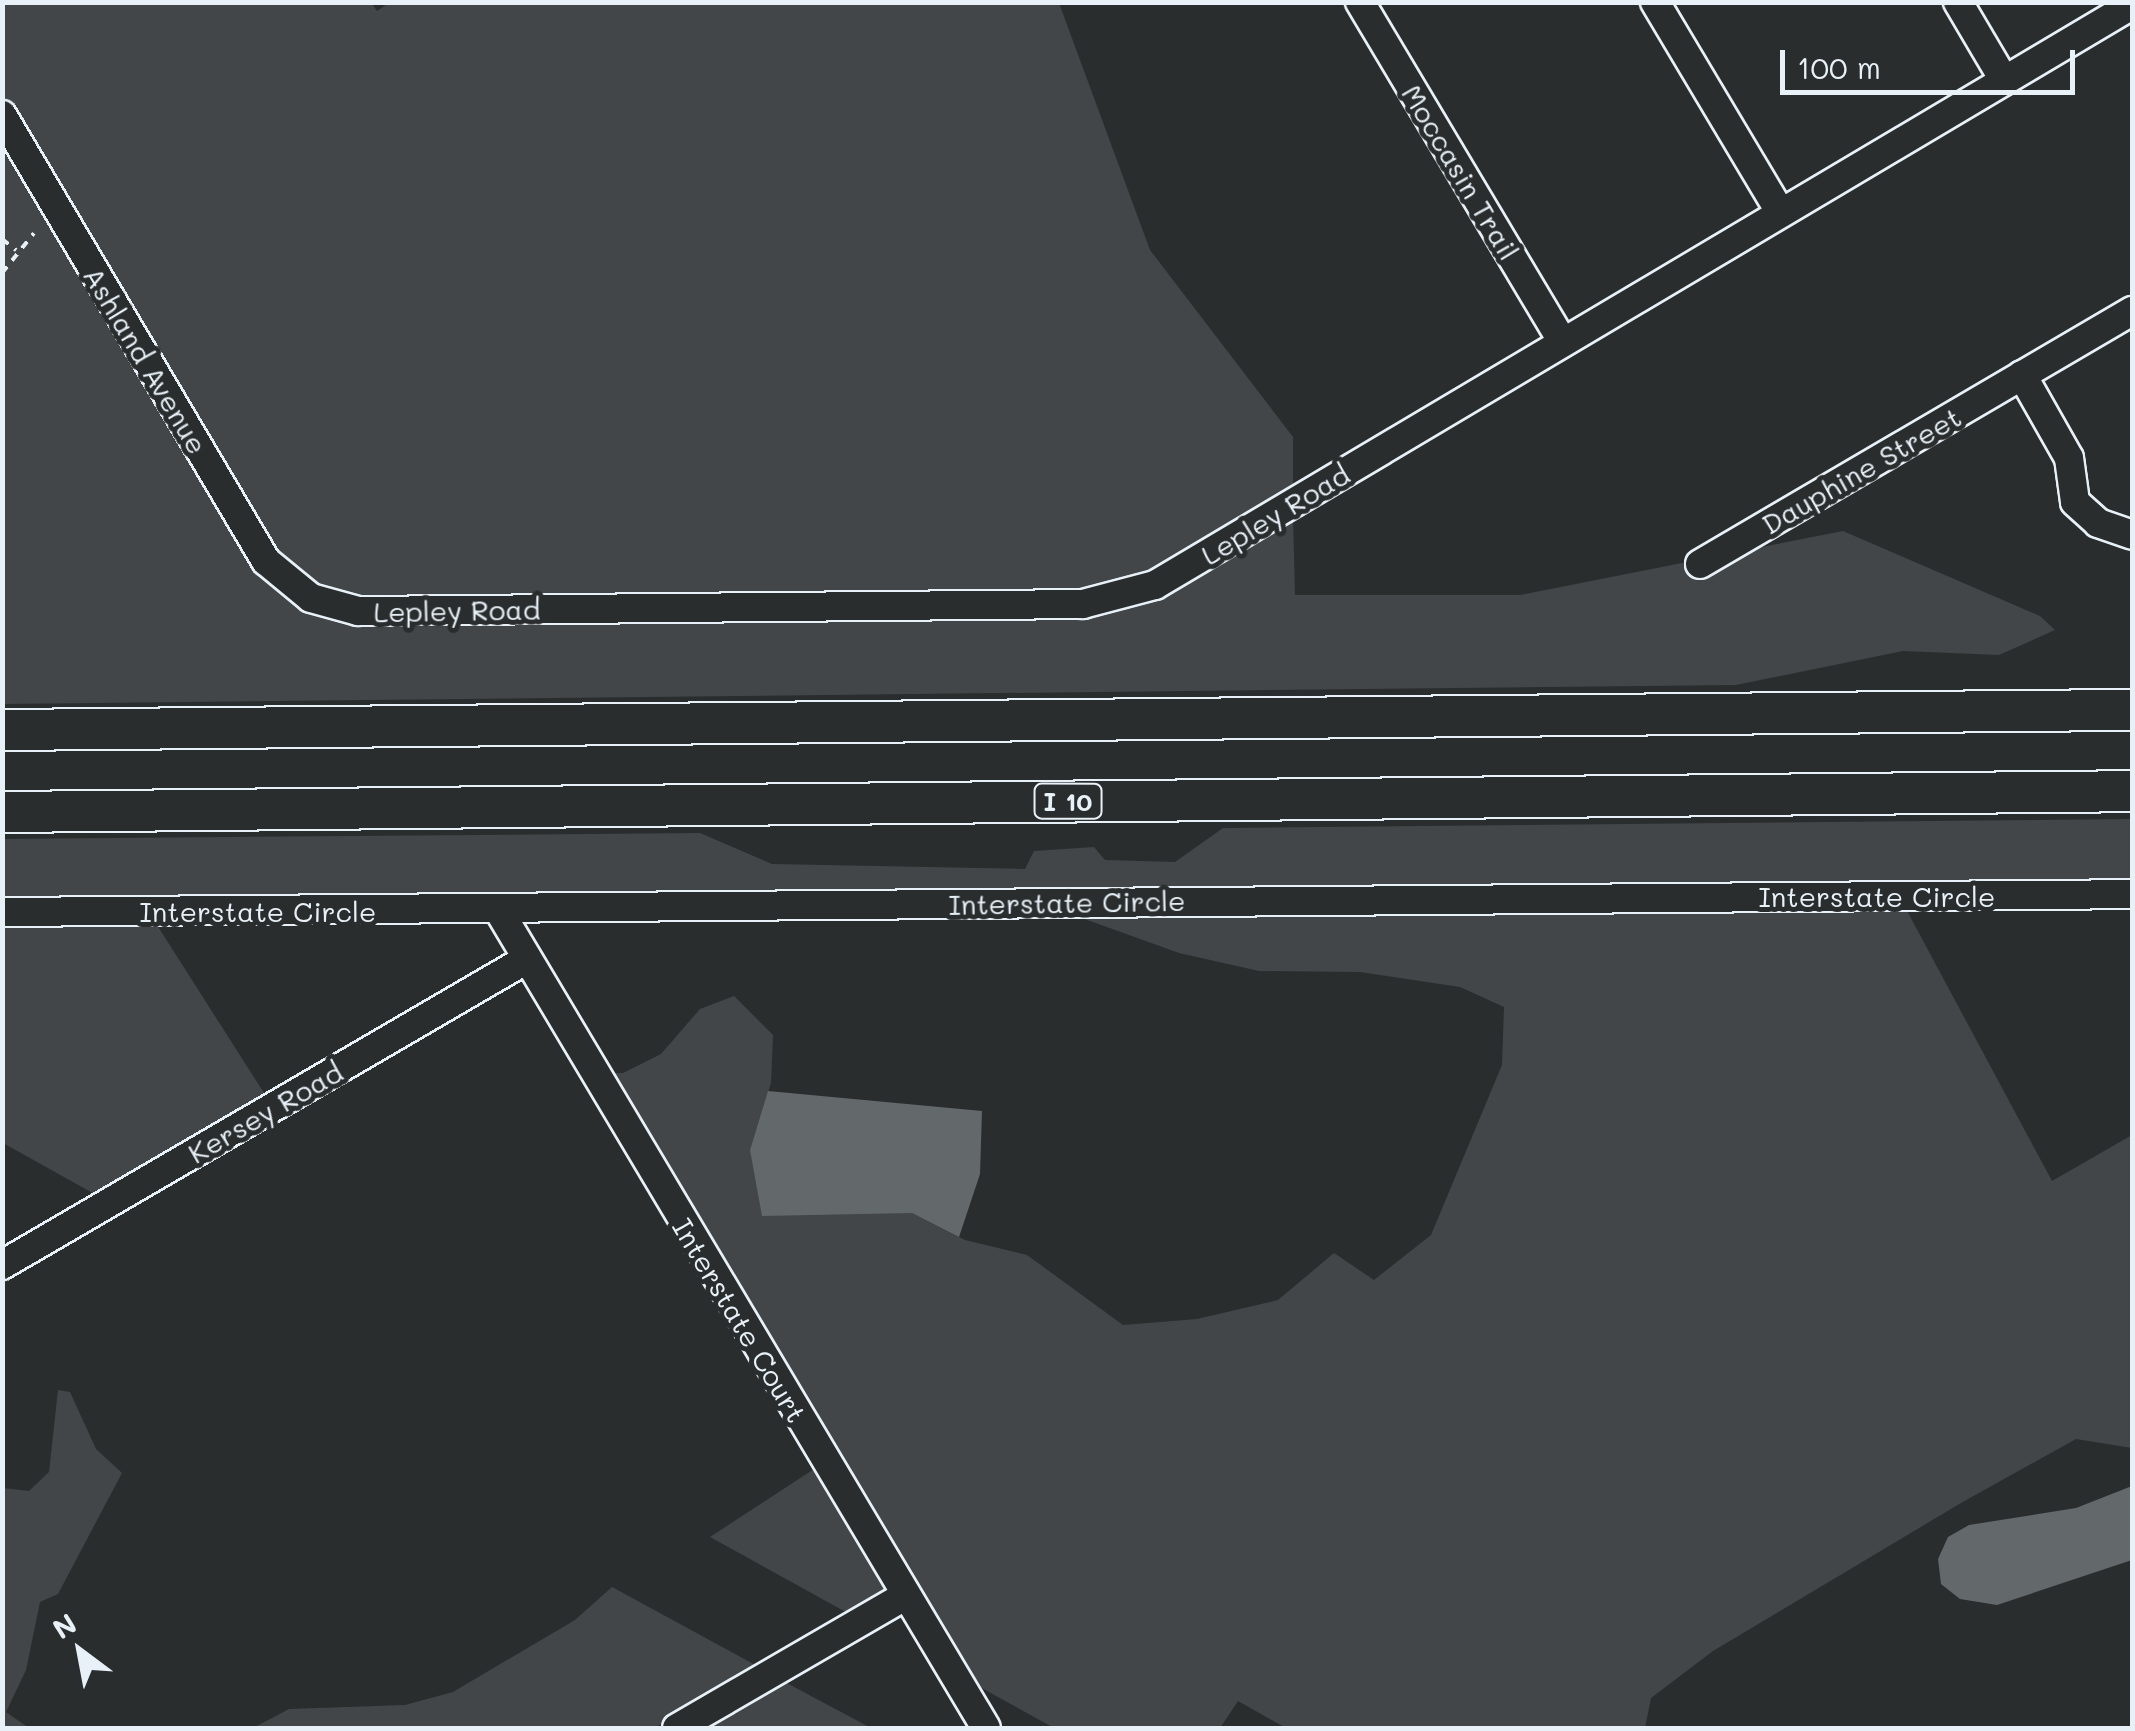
<!DOCTYPE html>
<html>
<head>
<meta charset="utf-8">
<style>
	body { margin:0 }
	#map { position:relative; width:2135px; height:1731px; overflow:hidden; background:#2a2d2e; font-family:Mali,sans-serif }
	div>[style] { position:absolute }
	[style*='--x'] { left:calc(var(--x)*1px); top:calc(var(--y)*1px); width:calc(var(--w)*1px); rotate:calc(var(--a)*1deg) }
	.green>* { inset:0; background:#424648 }
	.water>* { inset:0; background:#63686b }
	.path>* { height:4px; margin-top:-2px; transform-origin:0; background:repeating-linear-gradient(90deg,#e8f1f8 0 8px,transparent 0 16px) }
	.roads { filter:drop-shadow(2px 0 #e8f1f8) drop-shadow(-2px 0 #e8f1f8) drop-shadow(0 2px #e8f1f8) drop-shadow(0 -2px #e8f1f8) }
	.minor>* { height:28px; margin:-14px; padding:0 14px; transform-origin:14px; border-radius:14px; background:#2a2d2e }
	.highway>* { height:40px; margin:-20px; padding:0 20px; transform-origin:20px; border-radius:20px; background:#2a2d2e }
	span { translate:-50% -50%; white-space:nowrap; text-align:center; line-height:1.15; -webkit-text-stroke:10px #2a2d2e; paint-order:stroke }
	.shield-label span { padding:2px 8px; background:#2a2d2e; border:2px solid; border-radius:8px; -webkit-text-stroke-width:0 }
	.shield-label { font-size:25px; color:#e8f1f8; font-weight:700 }
	.street-label { font-size:28px; color:#e8f1f8 }
	.frame { position:absolute; inset:0; border:5px solid #e8f1f8; pointer-events:none }
	.north { position:absolute; left:30px; top:1601px; width:100px; height:100px; -webkit-text-stroke:8px #2a2d2e; paint-order:stroke; rotate:328deg; font-size:28px; font-weight:700; line-height:40px; text-align:center; color:#e8f1f8 }
	.north::after { content:''; display:block; margin:auto; width:35px; height:45px; background:#e8f1f8; clip-path:polygon(50% 0,100% 100%,50% 72%,0 100%) }
	.scale { position:absolute; left:1780px; top:50px; width:295px; height:45px; box-sizing:border-box; border:5px solid #e8f1f8; border-top:0; padding-left:12px; font-size:30px; line-height:35px; white-space:nowrap; color:#e8f1f8; -webkit-text-stroke:8px #2a2d2e; paint-order:stroke }
</style>
</head>
<body>
<div id="map">
	<div class="green">
		<i style="clip-path:polygon(371px 2px,377px 11px,390px 2px,1059px 3px,1150px 250px,1293px 437px,1293px 489px,1150px 574px,1099px 591px,358px 600px,314px 587px,274px 555px,3px 95px,2px 3px)"></i>
		<i style="clip-path:polygon(2px 135px,290px 596px,1086px 615px,1160px 595px,1293px 516px,1295px 595px,1520px 595px,1687px 562px,1698px 579px,1747px 550px,1843px 531px,2040px 616px,2055px 630px,1999px 655px,1903px 651px,1736px 685px,3px 704px)"></i>
		<i style="clip-path:polygon(2132px 819px,2132px 883px,3px 901px,2px 839px,700px 833px,772px 864px,1025px 869px,1034px 851px,1094px 847px,1105px 860px,1175px 862px,1223px 828px)"></i>
		<i style="clip-path:polygon(1906px 909px,2052px 1181px,2132px 1135px,2132px 1448px,2076px 1439px,1961px 1503px,1713px 1651px,1651px 1698px,1645px 1728px,1286px 1728px,1238px 1701px,1220px 1728px,1054px 1728px,969px 1681px,606px 1073px,623px 1073px,661px 1054px,700px 1009px,734px 996px,773px 1035px,771px 1083px,750px 1150px,843px 1212px,912px 1213px,965px 1240px,1027px 1255px,1123px 1325px,1197px 1319px,1278px 1300px,1334px 1253px,1374px 1280px,1431px 1235px,1502px 1065px,1504px 1007px,1460px 987px,1360px 972px,1259px 971px,1179px 953px,1068px 913px)"></i>
		<i style="clip-path:polygon(155px 922px,264px 1093px,98px 1196px,3px 1143px,3px 923px)"></i>
		<i style="clip-path:polygon(58px 1390px,70px 1392px,96px 1449px,122px 1473px,58px 1594px,40px 1602px,26px 1670px,6px 1712px,29px 1728px,3px 1728px,3px 1488px,29px 1491px,49px 1472px)"></i>
		<i style="clip-path:polygon(817px 1467px,892px 1591px,853px 1616px,710px 1537px)"></i>
		<i style="clip-path:polygon(612px 1587px,759px 1667px,654px 1728px,253px 1728px,289px 1709px,405px 1705px,453px 1692px,575px 1620px)"></i>
		<i style="clip-path:polygon(783px 1681px,871px 1728px,701px 1728px)"></i>
	</div>
	<div class="water">
		<i style="clip-path:polygon(768px 1091px,982px 1111px,980px 1174px,959px 1237px,912px 1213px,762px 1216px,750px 1150px)"></i>
		<i style="clip-path:polygon(2132px 1486px,2132px 1560px,1997px 1605px,1960px 1599px,1941px 1584px,1938px 1559px,1948px 1537px,1969px 1525px,2076px 1508px)"></i>
	</div>
	<div class="path">
		<i style="--x:2;--y:239;--w:18;--a:38"></i>
		<i style="--x:2;--y:273;--w:51;--a:-51.3"></i>
	</div>
	<div class="roads">
		<div class="minor">
			<i style="--x:1360;--y:2;--w:396;--a:59.2"></i>
			<i style="--x:1655;--y:2;--w:244;--a:59.2"></i>
			<i style="--x:1958;--y:2;--w:91;--a:59.5"></i>
			<i style="--x:2;--y:115;--w:518;--a:59.38"></i>
			<i style="--x:266;--y:561;--w:58;--a:39.4"></i>
			<i style="--x:311;--y:598;--w:49;--a:15.5"></i>
			<i style="--x:358;--y:611;--w:725;--a:-0.55"></i>
			<i style="--x:1083;--y:604;--w:74;--a:-14.8"></i>
			<i style="--x:1155;--y:585;--w:1136;--a:-30.7"></i>
			<i style="--x:2022;--y:375;--w:95;--a:60.5"></i>
			<i style="--x:2069;--y:458;--w:44;--a:82.2"></i>
			<i style="--x:2075;--y:502;--w:31;--a:42"></i>
			<i style="--x:2098;--y:523;--w:36;--a:19"></i>
			<i style="--x:1700;--y:564;--w:501;--a:-30.36"></i>
			<i style="--x:498;--y:909;--w:953;--a:59.21"></i>
			<i style="--x:2;--y:912;--w:2130;--a:-0.48"></i>
			<i style="--x:2;--y:1265;--w:608;--a:-30.24"></i>
			<i style="--x:677;--y:1728;--w:265;--a:-30.1"></i>
		</div>
		<div class="highway">
			<i style="--x:2;--y:730;--w:2130;--a:-0.54"></i>
			<i style="--x:2;--y:812;--w:2130;--a:-0.56"></i>
		</div>
	</div>
	<div class="shield-label">
		<span style="left:1068px;top:801px">I 10</span>
	</div>
	<div class="street-label">
		<span style="left:1461px;top:172px;rotate:59deg">Moccasin Trail</span>
		<span style="left:146px;top:360px;rotate:59deg">Ashland Avenue</span>
		<span style="left:1861px;top:470px;rotate:-30deg">Dauphine Street</span>
		<span style="left:1275px;top:514px;rotate:-31deg">Lepley Road</span>
		<span style="left:457px;top:610px;rotate:-1deg">Lepley Road</span>
		<span style="left:1877px;top:896px">Interstate Circle</span>
		<span style="left:1067px;top:902px;rotate:-1deg">Interstate Circle</span>
		<span style="left:258px;top:911px">Interstate Circle</span>
		<span style="left:265px;top:1112px;rotate:-30deg">Kersey Road</span>
		<span style="left:740px;top:1320px;rotate:59deg">Interstate Court</span>
	</div>
	<div class="frame"></div>
	<div class="north">N</div>
	<div class="scale">100 m</div>
</div>
</body>
</html>
